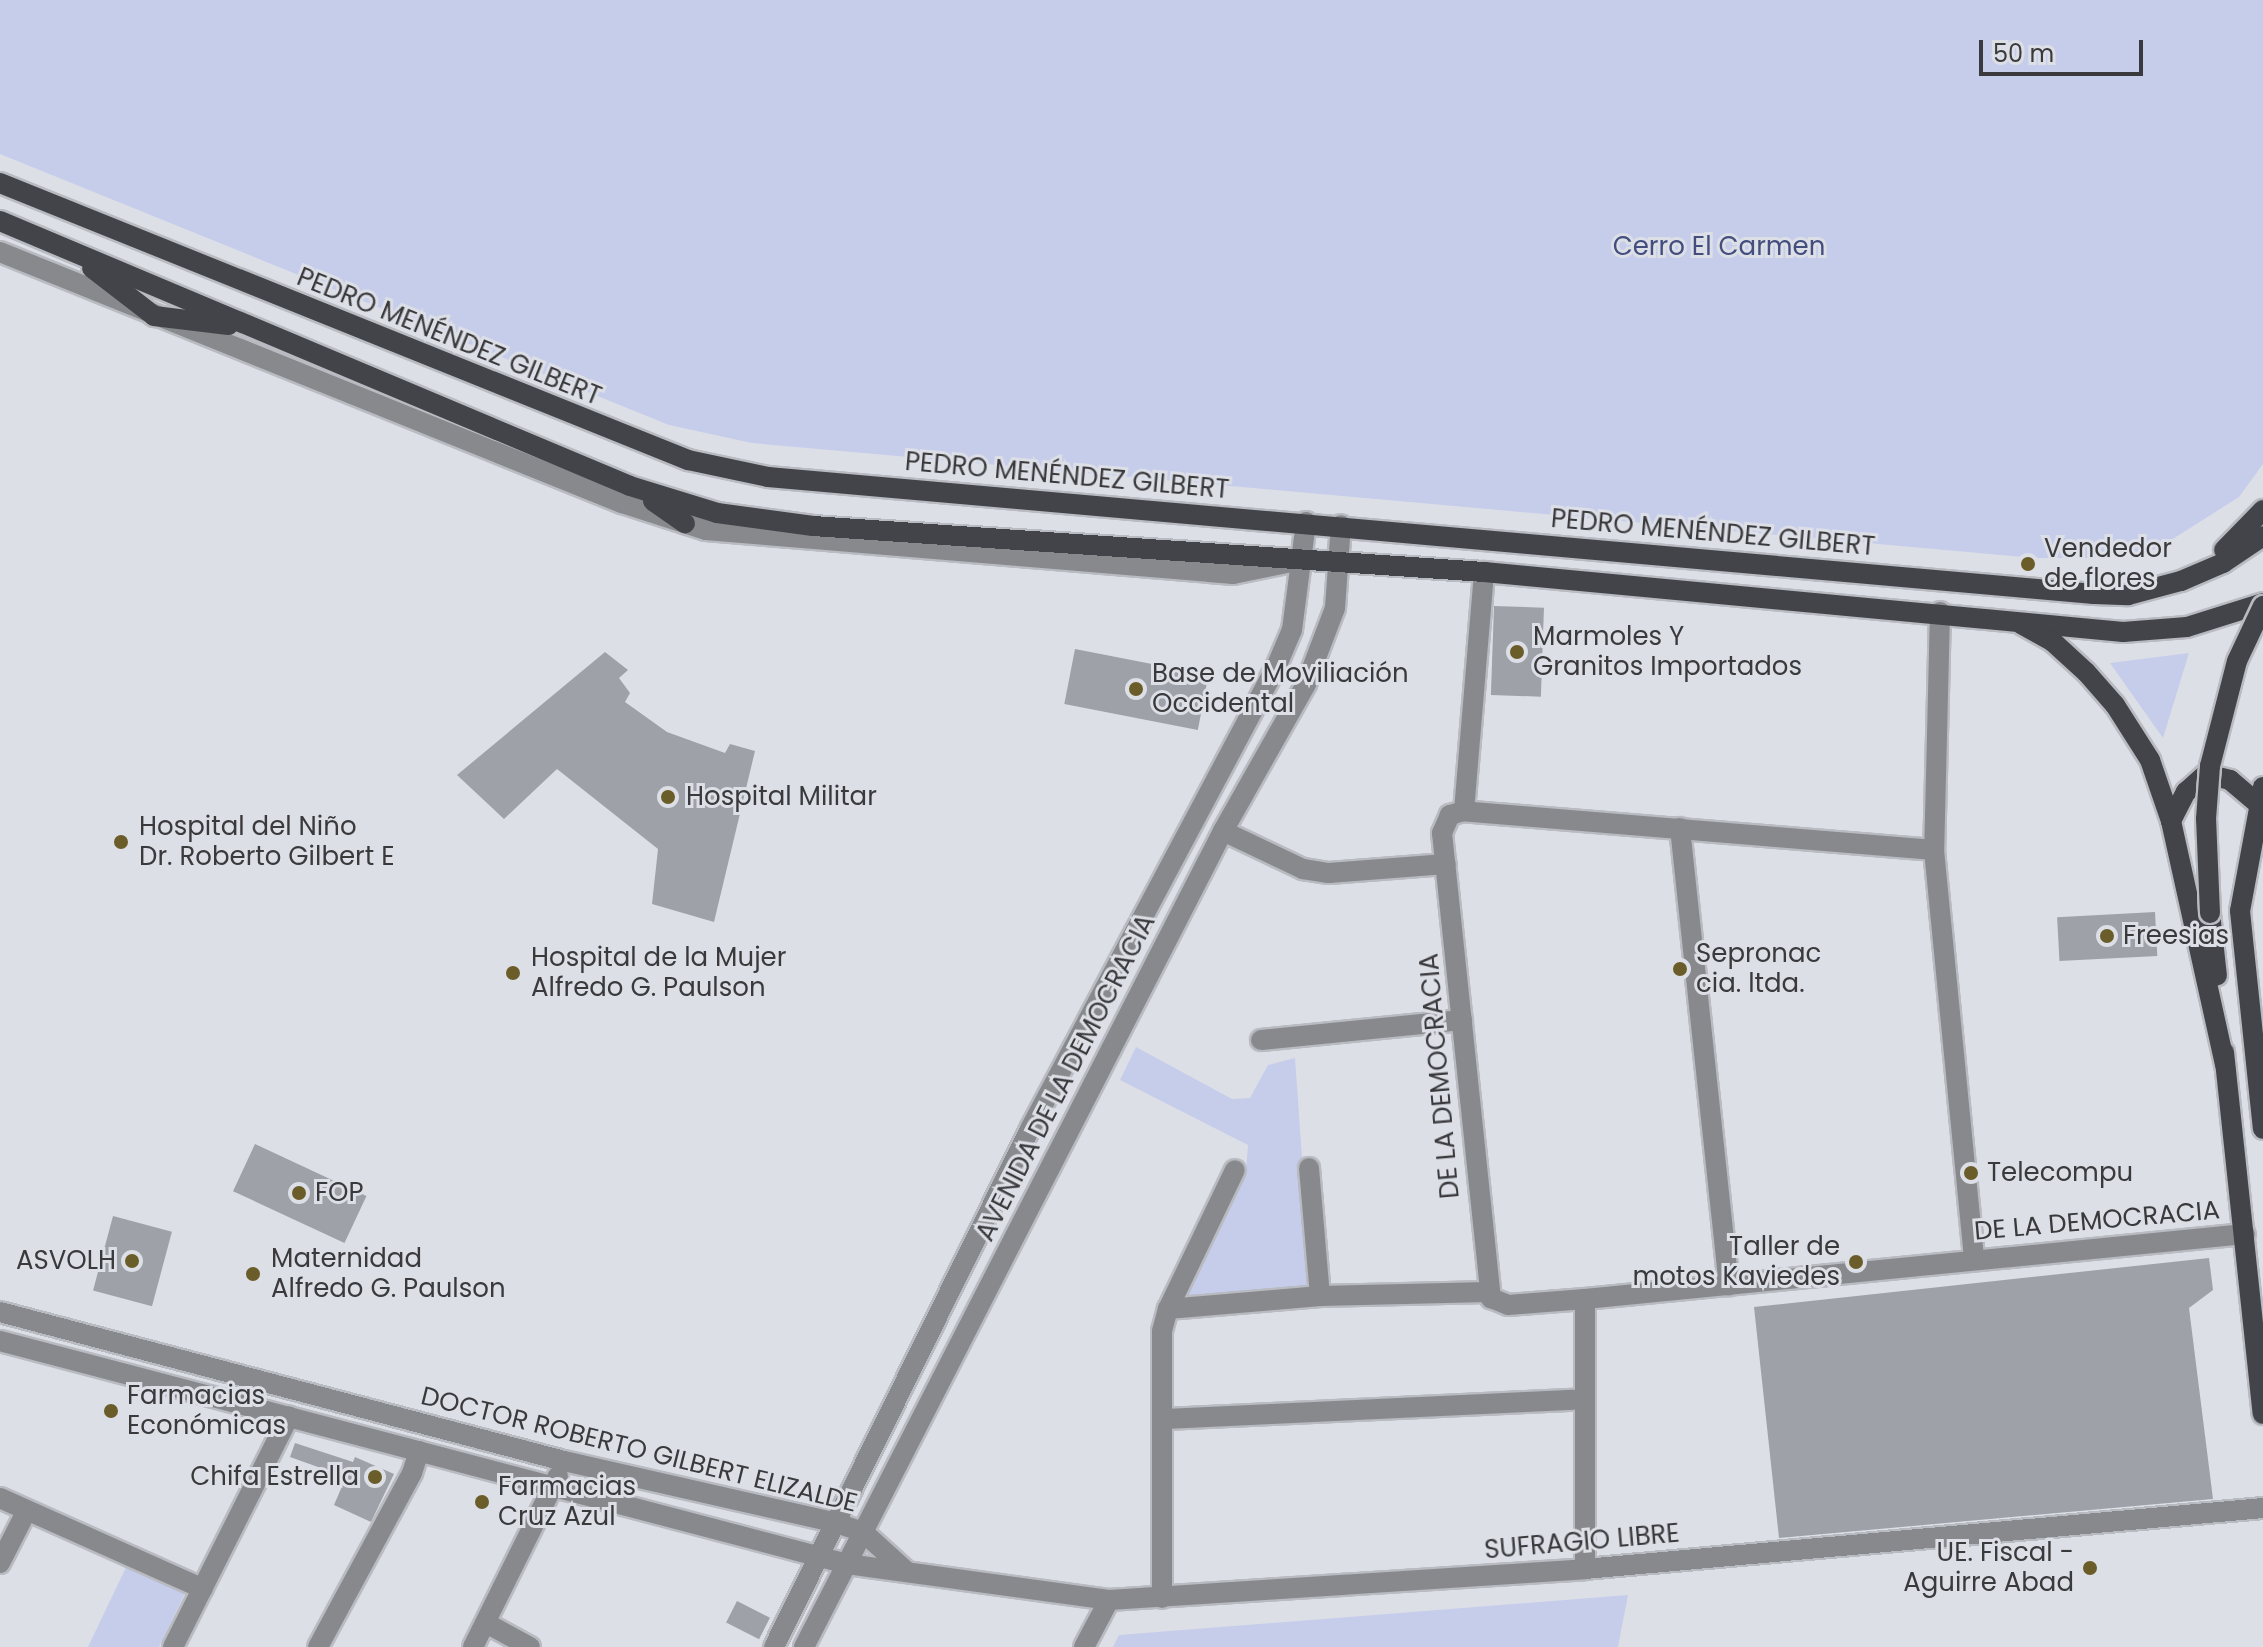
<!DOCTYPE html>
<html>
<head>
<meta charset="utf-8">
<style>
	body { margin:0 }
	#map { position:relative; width:2263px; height:1647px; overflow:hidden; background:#dddfe7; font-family:Poppins,sans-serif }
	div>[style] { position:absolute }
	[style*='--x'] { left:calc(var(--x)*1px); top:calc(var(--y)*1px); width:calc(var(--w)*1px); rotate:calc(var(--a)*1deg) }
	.green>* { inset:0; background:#c6cdea }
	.building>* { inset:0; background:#9fa1a8; transform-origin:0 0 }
	.roads { filter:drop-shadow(2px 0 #b9bbc2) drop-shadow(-2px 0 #b9bbc2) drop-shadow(0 2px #b9bbc2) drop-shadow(0 -2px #b9bbc2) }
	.minor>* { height:20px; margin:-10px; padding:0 10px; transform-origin:10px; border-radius:10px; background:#88898c }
	.major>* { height:20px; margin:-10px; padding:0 10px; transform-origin:10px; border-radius:10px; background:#434449 }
	.bridges { filter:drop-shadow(2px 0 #b9bbc2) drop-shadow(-2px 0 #b9bbc2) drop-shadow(0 2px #b9bbc2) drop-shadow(0 -2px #b9bbc2) }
	.major-bridge>* { height:20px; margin:-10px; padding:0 10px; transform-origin:10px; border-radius:10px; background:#434449 }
	.dots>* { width:22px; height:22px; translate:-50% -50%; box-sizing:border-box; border:4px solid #dddfe7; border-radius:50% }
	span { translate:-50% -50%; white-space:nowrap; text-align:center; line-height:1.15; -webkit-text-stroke:6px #dddfe7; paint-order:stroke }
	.park-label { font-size:26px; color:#434e7f }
	.street-label { font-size:26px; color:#3a3a3d }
	.poi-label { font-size:26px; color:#3a3a3d }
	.left { translate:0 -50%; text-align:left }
	.right { translate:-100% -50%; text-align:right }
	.scale { position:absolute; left:1979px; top:40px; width:164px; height:36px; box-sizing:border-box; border:4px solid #3a3a3d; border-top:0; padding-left:10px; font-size:24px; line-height:28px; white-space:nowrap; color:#3a3a3d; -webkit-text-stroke:6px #dddfe7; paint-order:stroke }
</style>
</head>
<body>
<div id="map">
	<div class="green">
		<i style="clip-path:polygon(0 0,2263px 0,2263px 464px,2239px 497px,2157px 549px,2096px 558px,2034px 558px,752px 443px,669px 425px,0 154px)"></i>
		<i style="clip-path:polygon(2189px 653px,2163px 738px,2110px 663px)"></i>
		<i style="clip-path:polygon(1136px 1047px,1232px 1099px,1250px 1098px,1268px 1065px,1295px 1058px,1311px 1286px,1179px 1298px,1246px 1171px,1248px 1145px,1120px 1080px)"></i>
		<i style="clip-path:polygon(128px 1563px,186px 1591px,159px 1647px,88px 1647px)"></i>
		<i style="clip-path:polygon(1628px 1595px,1618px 1647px,1113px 1647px,1119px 1635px)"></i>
	</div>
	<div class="building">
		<i style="left:1494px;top:606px;width:50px;height:89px;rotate:2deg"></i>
		<i style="left:1075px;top:649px;width:136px;height:56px;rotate:11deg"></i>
		<i style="clip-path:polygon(605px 652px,628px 670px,619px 678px,630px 693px,625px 702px,667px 732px,725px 753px,730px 744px,755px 751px,714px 922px,652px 904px,658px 849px,557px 769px,504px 819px,457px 775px)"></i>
		<i style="left:2155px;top:912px;width:44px;height:98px;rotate:87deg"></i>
		<i style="left:255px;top:1144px;width:123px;height:52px;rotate:25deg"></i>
		<i style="left:113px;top:1216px;width:61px;height:77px;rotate:15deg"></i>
		<i style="clip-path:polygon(2209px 1258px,2213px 1290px,2189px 1308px,2213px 1499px,1779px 1538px,1754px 1307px)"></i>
		<i style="clip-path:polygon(295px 1443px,353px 1462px,355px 1457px,394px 1474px,371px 1522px,334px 1505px,346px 1477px,290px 1457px)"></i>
		<i style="left:737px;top:1601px;width:37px;height:24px;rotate:27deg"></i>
	</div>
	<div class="roads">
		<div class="minor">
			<i style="--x:0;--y:252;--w:671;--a:21.98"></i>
			<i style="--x:622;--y:503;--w:88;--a:17.8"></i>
			<i style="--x:706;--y:530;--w:529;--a:4.77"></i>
			<i style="--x:1233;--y:574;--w:60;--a:-11.5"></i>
			<i style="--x:1940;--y:612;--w:238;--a:91.4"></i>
			<i style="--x:1934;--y:850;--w:411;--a:84.4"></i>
			<i style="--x:1464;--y:811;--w:240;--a:-85.2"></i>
			<i style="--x:1680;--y:828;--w:460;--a:83.9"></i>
			<i style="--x:1223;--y:831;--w:89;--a:25.4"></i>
			<i style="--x:1303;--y:869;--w:26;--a:9"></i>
			<i style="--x:1329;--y:873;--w:117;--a:-4.4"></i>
			<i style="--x:1934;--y:850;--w:472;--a:-175.3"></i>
			<i style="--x:1464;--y:811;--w:15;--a:164"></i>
			<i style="--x:1450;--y:815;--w:20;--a:114"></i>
			<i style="--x:1442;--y:833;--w:468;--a:84"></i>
			<i style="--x:1491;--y:1298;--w:18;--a:22"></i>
			<i style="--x:1508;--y:1305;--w:77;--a:-4.5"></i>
			<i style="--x:1585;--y:1299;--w:663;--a:-5.62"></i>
			<i style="--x:1261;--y:1040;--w:202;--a:-5.7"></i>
			<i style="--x:1309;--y:1168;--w:128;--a:85.1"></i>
			<i style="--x:1168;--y:1309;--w:153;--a:-4.9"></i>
			<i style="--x:1320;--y:1296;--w:168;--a:-1.4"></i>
			<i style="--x:0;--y:1312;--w:583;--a:14.8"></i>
			<i style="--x:564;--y:1461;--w:279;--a:12.8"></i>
			<i style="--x:836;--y:1523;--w:28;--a:18"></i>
			<i style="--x:863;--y:1532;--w:58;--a:42.2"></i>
			<i style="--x:0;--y:1341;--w:876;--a:14.75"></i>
			<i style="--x:847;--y:1564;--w:264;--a:7.8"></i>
			<i style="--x:1109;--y:1600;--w:477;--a:-3.7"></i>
			<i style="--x:1585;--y:1569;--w:681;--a:-5.14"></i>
			<i style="--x:1165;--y:1419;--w:420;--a:-2.7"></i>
			<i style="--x:0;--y:1498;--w:222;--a:24.1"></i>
			<i style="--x:0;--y:1563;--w:59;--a:-63"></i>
			<i style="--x:1585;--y:1569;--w:270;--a:-90"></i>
			<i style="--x:1162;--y:1598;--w:267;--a:-90"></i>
			<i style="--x:1162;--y:1331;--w:23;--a:-75"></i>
			<i style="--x:1168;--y:1309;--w:154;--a:-64.3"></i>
			<i style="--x:486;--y:1623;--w:50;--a:28.6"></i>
			<i style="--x:173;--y:1647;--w:258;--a:-63.3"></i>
			<i style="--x:318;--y:1647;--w:198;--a:-61.6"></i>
			<i style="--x:412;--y:1473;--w:23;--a:-72"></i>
			<i style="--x:473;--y:1647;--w:191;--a:-63.6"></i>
			<i style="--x:774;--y:1647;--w:578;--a:-63.7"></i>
			<i style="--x:1030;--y:1129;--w:526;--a:-61.97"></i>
			<i style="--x:1277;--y:665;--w:38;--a:-67"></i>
			<i style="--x:1292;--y:630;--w:109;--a:-82.6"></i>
			<i style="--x:804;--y:1647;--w:917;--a:-62.82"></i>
			<i style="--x:1223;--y:831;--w:169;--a:-60.5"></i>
			<i style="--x:1306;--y:684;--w:81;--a:-69.1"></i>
			<i style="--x:1335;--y:608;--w:83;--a:-85.9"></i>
			<i style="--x:1084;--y:1647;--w:53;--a:-62"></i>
		</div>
		<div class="major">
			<i style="--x:0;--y:183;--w:742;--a:21.93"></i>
			<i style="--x:688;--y:460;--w:82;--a:12"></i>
			<i style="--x:768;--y:477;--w:1331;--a:5.04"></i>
			<i style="--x:2094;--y:594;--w:34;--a:2"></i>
			<i style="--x:2128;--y:595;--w:55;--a:-14.8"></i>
			<i style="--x:2181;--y:581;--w:46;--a:-23.2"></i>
			<i style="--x:2223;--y:563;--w:48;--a:-34"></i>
			<i style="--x:0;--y:221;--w:683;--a:22.81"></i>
			<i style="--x:630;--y:486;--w:91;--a:17.2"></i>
			<i style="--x:717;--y:513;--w:97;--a:7.7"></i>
			<i style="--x:813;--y:526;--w:673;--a:3.92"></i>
			<i style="--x:1484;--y:572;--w:642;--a:5.36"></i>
			<i style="--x:2123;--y:632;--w:64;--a:-4.5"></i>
			<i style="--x:2187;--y:627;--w:80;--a:-17.5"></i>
			<i style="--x:92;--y:268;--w:78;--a:37.7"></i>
			<i style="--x:154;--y:316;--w:75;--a:6.9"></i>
			<i style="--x:653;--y:501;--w:39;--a:35"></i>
			<i style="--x:2224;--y:550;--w:56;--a:-45.7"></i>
			<i style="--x:2021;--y:624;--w:35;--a:29"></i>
			<i style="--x:2052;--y:641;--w:46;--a:42.4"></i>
			<i style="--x:2086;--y:672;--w:44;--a:48.7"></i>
			<i style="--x:2115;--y:705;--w:65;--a:57.5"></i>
			<i style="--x:2150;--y:760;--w:65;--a:71"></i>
			<i style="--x:2171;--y:821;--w:250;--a:77.5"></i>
			<i style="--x:2263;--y:787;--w:126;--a:100.5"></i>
			<i style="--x:2240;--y:911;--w:219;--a:84"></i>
			<i style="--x:2171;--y:821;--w:33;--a:-63"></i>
			<i style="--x:2186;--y:792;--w:27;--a:-42"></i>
			<i style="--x:2206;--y:774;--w:25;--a:14"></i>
			<i style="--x:2230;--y:780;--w:43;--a:40.3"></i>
			<i style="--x:2210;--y:913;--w:63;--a:83.7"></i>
			<i style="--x:2224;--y:1052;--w:364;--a:83.9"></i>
		</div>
	</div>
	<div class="bridges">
		<div class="major-bridge">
			<i style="--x:2210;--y:913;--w:94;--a:-92.4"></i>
			<i style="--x:2206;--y:819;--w:53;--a:-85.7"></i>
			<i style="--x:2210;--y:766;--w:108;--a:-75.6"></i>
			<i style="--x:2237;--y:661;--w:61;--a:-64.7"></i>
		</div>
	</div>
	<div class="dots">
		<i style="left:2028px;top:564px;background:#6b5d2a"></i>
		<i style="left:1517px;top:652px;background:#6b5d2a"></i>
		<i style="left:1136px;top:689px;background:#6b5d2a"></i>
		<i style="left:668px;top:797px;background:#6b5d2a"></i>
		<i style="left:121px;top:842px;background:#6b5d2a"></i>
		<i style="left:2107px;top:936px;background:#6b5d2a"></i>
		<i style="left:1680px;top:969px;background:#6b5d2a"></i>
		<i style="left:513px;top:973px;background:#6b5d2a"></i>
		<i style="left:1971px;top:1173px;background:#6b5d2a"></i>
		<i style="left:299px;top:1193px;background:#6b5d2a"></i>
		<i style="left:132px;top:1261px;background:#6b5d2a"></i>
		<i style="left:1856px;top:1262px;background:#6b5d2a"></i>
		<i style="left:253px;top:1274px;background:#6b5d2a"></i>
		<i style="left:111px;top:1411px;background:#6b5d2a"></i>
		<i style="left:375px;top:1477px;background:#6b5d2a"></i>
		<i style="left:482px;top:1502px;background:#6b5d2a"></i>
		<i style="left:2090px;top:1568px;background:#6b5d2a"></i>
	</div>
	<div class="park-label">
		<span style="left:1719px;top:247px">Cerro El Carmen</span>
	</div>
	<div class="street-label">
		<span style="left:449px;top:337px;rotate:22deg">PEDRO MENÉNDEZ GILBERT</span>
		<span style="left:1067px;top:476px;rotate:5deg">PEDRO MENÉNDEZ GILBERT</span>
		<span style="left:1713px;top:533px;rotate:5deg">PEDRO MENÉNDEZ GILBERT</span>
		<span style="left:1440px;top:1076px;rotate:-95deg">DE LA DEMOCRACIA</span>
		<span style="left:1066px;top:1078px;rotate:-63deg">AVENIDA DE LA DEMOCRACIA</span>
		<span style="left:2097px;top:1221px;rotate:-5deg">DE LA DEMOCRACIA</span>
		<span style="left:639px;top:1450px;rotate:14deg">DOCTOR ROBERTO GILBERT ELIZALDE</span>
		<span style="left:1582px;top:1542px;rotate:-5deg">SUFRAGIO LIBRE</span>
	</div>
	<div class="poi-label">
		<span class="left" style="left:2044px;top:564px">Vendedor<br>de flores</span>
		<span class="left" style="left:1533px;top:652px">Marmoles Y<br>Granitos Importados</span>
		<span class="left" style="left:1152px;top:689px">Base de Moviliación<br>Occidental</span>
		<span class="left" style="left:686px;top:797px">Hospital Militar</span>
		<span class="left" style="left:139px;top:842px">Hospital del Niño<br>Dr. Roberto Gilbert E</span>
		<span class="left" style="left:2123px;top:936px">Freesias</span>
		<span class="left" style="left:1696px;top:969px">Sepronac<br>cia. ltda.</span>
		<span class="left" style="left:531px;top:973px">Hospital de la Mujer<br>Alfredo G. Paulson</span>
		<span class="left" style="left:1987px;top:1173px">Telecompu</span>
		<span class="left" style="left:315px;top:1193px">FOP</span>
		<span class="right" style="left:1840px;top:1262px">Taller de<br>motos Kaviedes</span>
		<span class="left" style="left:271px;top:1274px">Maternidad<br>Alfredo G. Paulson</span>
		<span class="right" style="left:116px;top:1261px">ASVOLH</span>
		<span class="left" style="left:127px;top:1411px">Farmacias<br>Económicas</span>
		<span class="right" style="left:359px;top:1477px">Chifa Estrella</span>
		<span class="left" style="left:498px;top:1502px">Farmacias<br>Cruz Azul</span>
		<span class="right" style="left:2074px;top:1568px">UE. Fiscal -<br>Aguirre Abad</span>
	</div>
	<div class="scale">50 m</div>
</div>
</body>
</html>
